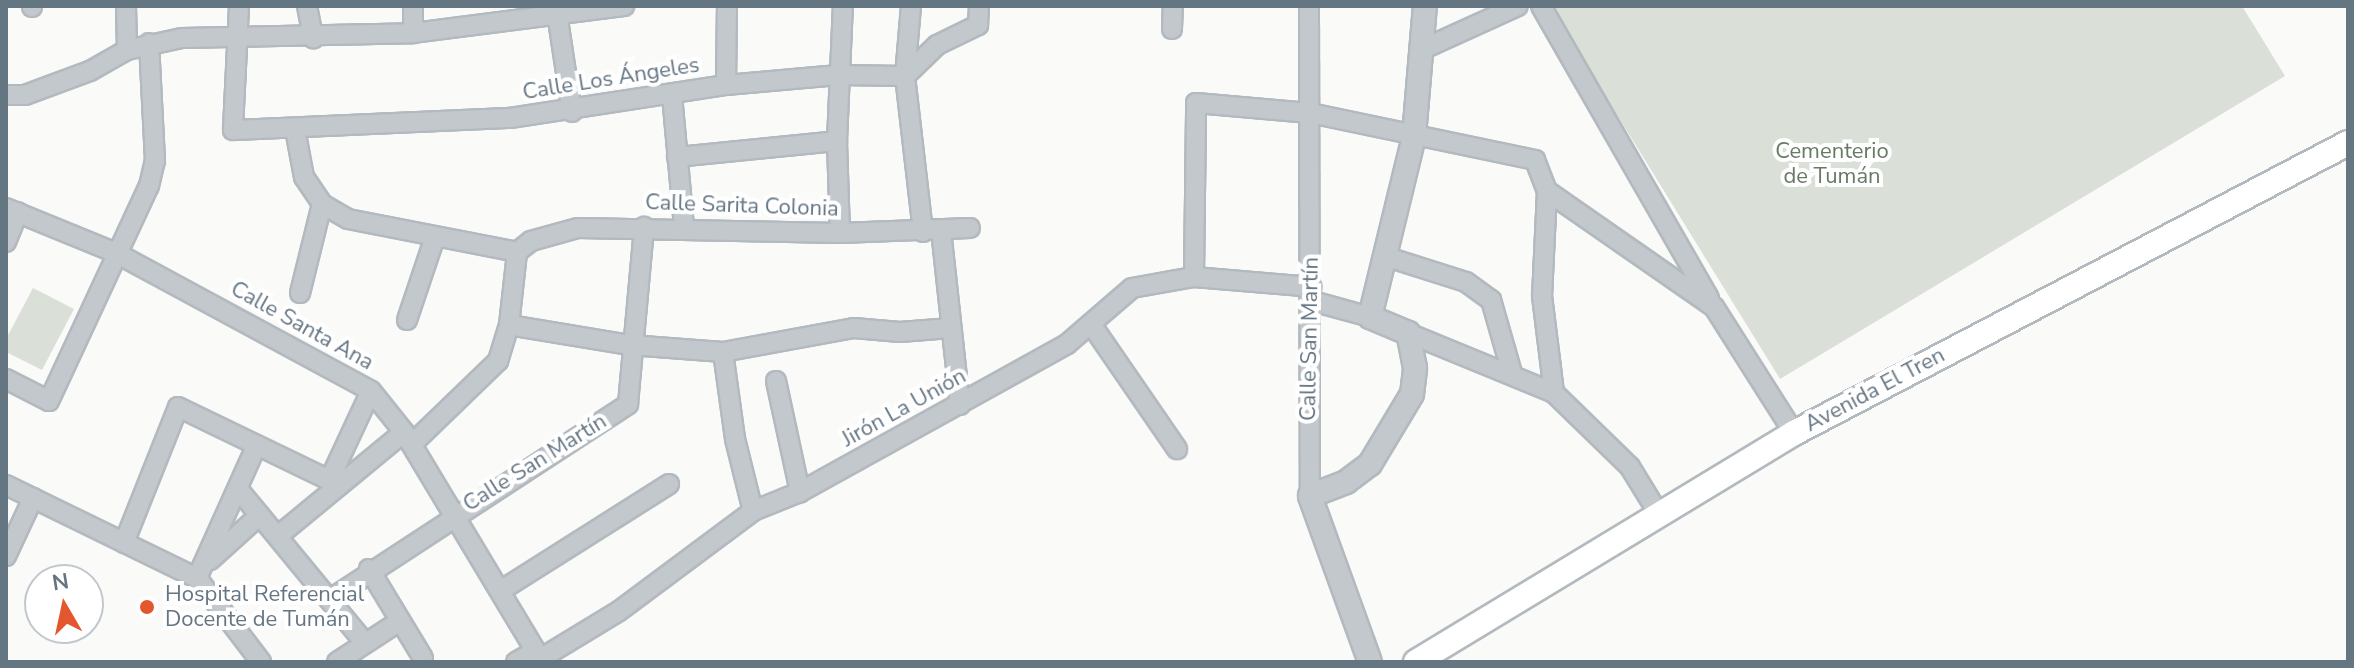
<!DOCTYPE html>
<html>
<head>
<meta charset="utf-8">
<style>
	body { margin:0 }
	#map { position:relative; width:2354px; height:668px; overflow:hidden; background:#fafaf8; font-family:"Nunito Sans",sans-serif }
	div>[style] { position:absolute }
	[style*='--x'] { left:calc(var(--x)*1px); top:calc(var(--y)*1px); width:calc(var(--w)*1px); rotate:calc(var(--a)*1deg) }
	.green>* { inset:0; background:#dadfd7 }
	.roads { filter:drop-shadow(2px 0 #b3babf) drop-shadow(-2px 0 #b3babf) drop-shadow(0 2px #b3babf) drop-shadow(0 -2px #b3babf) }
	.minor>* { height:18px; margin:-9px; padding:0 9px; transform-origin:9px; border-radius:9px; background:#c3c8cc }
	.tertiary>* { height:22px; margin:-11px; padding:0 11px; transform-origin:11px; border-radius:11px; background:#c3c8cc }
	.secondary>* { height:24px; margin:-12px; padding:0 12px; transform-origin:12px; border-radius:12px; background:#fff }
	.dots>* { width:22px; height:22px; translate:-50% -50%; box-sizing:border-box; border:4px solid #fff; border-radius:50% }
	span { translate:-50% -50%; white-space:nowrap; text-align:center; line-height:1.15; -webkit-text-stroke:8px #fff; paint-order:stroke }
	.street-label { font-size:22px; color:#657683 }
	.park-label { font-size:22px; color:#687a64 }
	.poi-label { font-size:22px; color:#657683 }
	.left { translate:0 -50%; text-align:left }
	.frame { position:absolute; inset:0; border:8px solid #657683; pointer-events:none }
	.north { position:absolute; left:24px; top:564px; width:80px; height:80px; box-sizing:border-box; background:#fff; border:2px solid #c1c8cd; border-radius:50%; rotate:351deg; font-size:22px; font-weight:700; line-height:32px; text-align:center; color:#657683 }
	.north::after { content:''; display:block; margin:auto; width:28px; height:36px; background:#e4572e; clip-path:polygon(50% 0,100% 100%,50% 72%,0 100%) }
</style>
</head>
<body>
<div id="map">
	<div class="green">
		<i style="clip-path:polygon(1550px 6px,2242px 6px,2285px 76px,1780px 379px)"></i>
		<i style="clip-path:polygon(33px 288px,74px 309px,42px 370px,6px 352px,6px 339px)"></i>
	</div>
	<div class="roads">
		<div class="minor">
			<i style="--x:32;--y:6;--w:1;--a:90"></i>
			<i style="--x:126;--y:6;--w:44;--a:88.7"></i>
			<i style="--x:239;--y:6;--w:124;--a:92.8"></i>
			<i style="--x:233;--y:130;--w:277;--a:-2.5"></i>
			<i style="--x:510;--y:118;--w:219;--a:-8.7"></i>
			<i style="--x:726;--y:85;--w:113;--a:-5.1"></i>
			<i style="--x:839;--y:75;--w:66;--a:0.9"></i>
			<i style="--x:905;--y:76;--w:45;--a:-44.1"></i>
			<i style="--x:937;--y:45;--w:46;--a:-26"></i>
			<i style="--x:978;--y:25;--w:19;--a:-87"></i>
			<i style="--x:307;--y:6;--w:33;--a:79"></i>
			<i style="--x:413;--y:6;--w:27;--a:90"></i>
			<i style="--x:911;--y:6;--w:70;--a:94.9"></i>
			<i style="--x:905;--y:76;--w:157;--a:83.4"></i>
			<i style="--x:1309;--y:6;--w:490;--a:89.9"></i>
			<i style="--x:1541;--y:6;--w:337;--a:60.1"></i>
			<i style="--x:557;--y:13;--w:100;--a:81.4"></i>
			<i style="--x:1172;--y:29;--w:23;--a:-88"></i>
			<i style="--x:1423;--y:49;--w:104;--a:-24.4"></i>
			<i style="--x:726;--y:85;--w:79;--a:-89.3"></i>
			<i style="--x:6;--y:95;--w:19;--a:0"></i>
			<i style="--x:25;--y:95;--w:69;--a:-20.3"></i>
			<i style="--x:90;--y:71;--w:43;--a:-29.6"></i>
			<i style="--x:127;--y:50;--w:56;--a:-12.3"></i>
			<i style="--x:182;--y:38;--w:231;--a:-1.2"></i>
			<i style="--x:413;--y:33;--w:213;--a:-7.3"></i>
			<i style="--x:672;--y:95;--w:134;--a:84.8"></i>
			<i style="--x:295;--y:129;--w:49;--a:79.4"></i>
			<i style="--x:304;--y:177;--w:32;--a:56"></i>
			<i style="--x:322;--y:204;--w:30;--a:30"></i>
			<i style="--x:348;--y:219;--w:172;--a:11"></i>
			<i style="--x:677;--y:157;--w:161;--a:-5.7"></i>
			<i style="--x:1547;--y:191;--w:105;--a:92.7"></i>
			<i style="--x:1542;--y:296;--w:98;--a:82.9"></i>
			<i style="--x:6;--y:208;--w:119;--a:22.2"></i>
			<i style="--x:116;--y:253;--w:290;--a:28.4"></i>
			<i style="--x:371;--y:391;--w:53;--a:51.2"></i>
			<i style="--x:404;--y:432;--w:268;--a:59"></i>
			<i style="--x:941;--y:230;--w:176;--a:83.8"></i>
			<i style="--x:840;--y:233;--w:92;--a:-91.9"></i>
			<i style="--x:837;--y:141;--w:135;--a:-87.5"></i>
			<i style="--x:6;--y:242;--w:32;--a:-68"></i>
			<i style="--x:517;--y:252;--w:18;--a:-38"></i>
			<i style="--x:531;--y:241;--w:49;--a:-15.5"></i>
			<i style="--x:578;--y:228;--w:262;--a:1.1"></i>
			<i style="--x:840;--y:233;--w:130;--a:-2.2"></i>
			<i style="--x:1384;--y:256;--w:86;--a:17.6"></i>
			<i style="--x:1466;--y:282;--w:31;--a:36"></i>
			<i style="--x:1491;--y:300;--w:76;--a:74"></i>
			<i style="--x:1194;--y:277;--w:174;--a:-89.3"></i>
			<i style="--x:1196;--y:103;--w:114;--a:5"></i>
			<i style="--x:1310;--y:113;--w:230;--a:11.8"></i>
			<i style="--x:1535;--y:160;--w:33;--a:69"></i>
			<i style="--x:1547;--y:191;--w:203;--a:34.8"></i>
			<i style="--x:1714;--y:307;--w:149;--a:57.6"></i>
			<i style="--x:300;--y:293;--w:92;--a:-76.1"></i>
			<i style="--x:1312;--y:301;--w:60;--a:15.4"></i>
			<i style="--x:407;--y:320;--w:88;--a:-71.4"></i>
			<i style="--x:1091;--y:324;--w:152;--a:55.5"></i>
			<i style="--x:509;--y:325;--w:123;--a:9.4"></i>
			<i style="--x:630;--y:345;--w:93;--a:4.3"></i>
			<i style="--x:723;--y:352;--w:133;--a:-10.4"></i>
			<i style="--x:854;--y:328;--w:46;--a:5"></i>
			<i style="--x:900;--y:332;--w:51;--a:-4.5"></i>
			<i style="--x:1408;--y:333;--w:158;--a:22.3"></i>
			<i style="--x:1554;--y:393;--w:106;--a:44.2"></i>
			<i style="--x:1630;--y:467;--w:57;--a:58.5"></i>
			<i style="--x:723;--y:352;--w:88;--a:82.1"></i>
			<i style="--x:735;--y:439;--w:74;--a:76"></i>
			<i style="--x:6;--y:379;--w:48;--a:27.1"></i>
			<i style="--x:49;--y:401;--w:237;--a:-65.1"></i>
			<i style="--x:149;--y:186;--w:26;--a:-77"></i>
			<i style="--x:155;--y:161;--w:118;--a:-92.9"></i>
			<i style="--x:776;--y:381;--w:114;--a:77.8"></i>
			<i style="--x:412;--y:444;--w:120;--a:-44"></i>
			<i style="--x:498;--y:361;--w:38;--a:-73"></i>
			<i style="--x:509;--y:325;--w:73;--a:-83.7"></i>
			<i style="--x:329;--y:481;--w:99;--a:-65"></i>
			<i style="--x:6;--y:485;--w:212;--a:26"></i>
			<i style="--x:197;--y:578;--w:106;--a:52.7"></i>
			<i style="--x:238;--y:489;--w:198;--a:50.5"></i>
			<i style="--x:278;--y:536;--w:163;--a:-39.5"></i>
			<i style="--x:124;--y:543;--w:146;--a:-68.3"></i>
			<i style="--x:178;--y:407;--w:179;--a:25.8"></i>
			<i style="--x:6;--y:556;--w:64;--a:-65"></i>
			<i style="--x:210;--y:560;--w:67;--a:-42"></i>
			<i style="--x:369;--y:569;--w:104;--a:58.8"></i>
			<i style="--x:197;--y:578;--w:144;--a:-65.8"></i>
			<i style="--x:500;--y:591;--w:200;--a:-32.3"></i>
			<i style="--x:332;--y:598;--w:354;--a:-33.2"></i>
			<i style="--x:628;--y:404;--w:178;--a:-84.8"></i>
			<i style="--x:540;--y:659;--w:92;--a:-31.3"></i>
			<i style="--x:619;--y:611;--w:167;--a:-36.7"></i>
			<i style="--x:753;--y:511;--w:51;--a:-22"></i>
			<i style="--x:800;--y:492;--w:305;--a:-29"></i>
			<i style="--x:1067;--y:344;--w:86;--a:-40.7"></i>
			<i style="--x:1132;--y:288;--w:63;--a:-10.1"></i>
			<i style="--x:1194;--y:277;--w:118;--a:4.8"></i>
			<i style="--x:337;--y:662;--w:75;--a:-33.1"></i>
			<i style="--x:516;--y:662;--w:22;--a:-30"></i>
		</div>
		<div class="tertiary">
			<i style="--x:1370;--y:662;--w:177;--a:-109.9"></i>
			<i style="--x:1310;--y:496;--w:39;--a:-21"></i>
			<i style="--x:1346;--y:482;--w:30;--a:-37"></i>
			<i style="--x:1370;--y:464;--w:82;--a:-59"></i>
			<i style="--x:1412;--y:394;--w:26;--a:-83"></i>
			<i style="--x:1415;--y:368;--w:36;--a:-101"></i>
			<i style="--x:1408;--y:333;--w:41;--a:-157.2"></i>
			<i style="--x:1370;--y:317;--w:186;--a:-76.3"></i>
			<i style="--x:1414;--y:136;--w:130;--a:-85.2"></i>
		</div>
		<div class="secondary">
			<i style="--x:1416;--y:662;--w:442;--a:-31.2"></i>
			<i style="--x:1794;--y:433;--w:625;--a:-27.63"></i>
		</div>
	</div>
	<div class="dots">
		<i style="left:147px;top:607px;background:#e4572e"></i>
	</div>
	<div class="street-label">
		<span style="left:611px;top:79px;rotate:-9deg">Calle Los Ángeles</span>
		<span style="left:742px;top:206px;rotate:2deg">Calle Sarita Colonia</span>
		<span style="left:302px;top:326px;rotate:29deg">Calle Santa Ana</span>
		<span style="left:1310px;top:339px;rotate:-89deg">Calle San Martín</span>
		<span style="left:1875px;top:390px;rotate:-28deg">Avenida El Tren</span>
		<span style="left:904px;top:408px;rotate:-29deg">Jirón La Unión</span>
		<span style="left:535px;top:463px;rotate:-32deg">Calle San Martín</span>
	</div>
	<div class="park-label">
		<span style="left:1832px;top:164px">Cementerio<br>de Tumán</span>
	</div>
	<div class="poi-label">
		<span class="left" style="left:165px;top:607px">Hospital Referencial<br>Docente de Tumán</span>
	</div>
	<div class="frame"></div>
	<div class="north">N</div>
</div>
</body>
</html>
